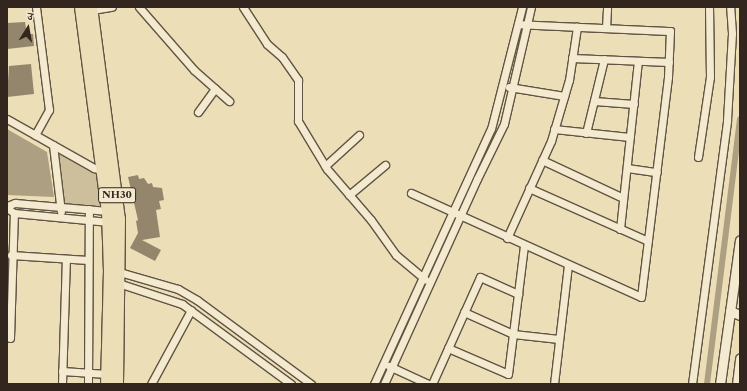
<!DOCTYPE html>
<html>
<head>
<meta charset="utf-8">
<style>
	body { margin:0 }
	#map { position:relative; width:747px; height:391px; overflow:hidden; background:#ecdeb6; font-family:"Libre Caslon Text","Noto Serif Devanagari",serif }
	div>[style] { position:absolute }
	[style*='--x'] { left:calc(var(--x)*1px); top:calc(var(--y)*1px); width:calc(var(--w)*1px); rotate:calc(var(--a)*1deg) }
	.green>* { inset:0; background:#cdbf9c }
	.water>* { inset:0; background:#ad9f82 }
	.canal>* { height:6px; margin:-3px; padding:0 3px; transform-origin:3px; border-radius:3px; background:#ad9f82 }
	.building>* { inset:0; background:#93866d }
	.roads { filter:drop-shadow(1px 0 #615444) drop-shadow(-1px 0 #615444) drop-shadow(0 1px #615444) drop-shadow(0 -1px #615444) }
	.minor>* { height:7px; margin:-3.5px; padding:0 3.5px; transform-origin:3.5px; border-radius:3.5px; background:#f3ead0 }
	.tertiary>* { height:9px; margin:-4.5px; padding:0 4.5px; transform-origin:4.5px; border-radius:4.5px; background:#f3ead0 }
	.trunk>* { height:12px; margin:-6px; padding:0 6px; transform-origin:6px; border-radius:6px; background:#ecdeb6 }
	span { translate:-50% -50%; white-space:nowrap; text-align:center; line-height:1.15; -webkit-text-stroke:3px #f3ead0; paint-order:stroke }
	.shield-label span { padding:1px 3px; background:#f3ead0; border:1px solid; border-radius:3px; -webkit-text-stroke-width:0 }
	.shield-label { font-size:10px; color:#33261e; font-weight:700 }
	.frame { position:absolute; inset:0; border:8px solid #33261e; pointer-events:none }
	.north { position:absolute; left:8px; top:8px; width:40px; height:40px; -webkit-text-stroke:3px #f3ead0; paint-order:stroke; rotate:11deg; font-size:11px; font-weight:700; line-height:16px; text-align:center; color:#33261e }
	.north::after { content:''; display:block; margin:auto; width:14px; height:18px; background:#33261e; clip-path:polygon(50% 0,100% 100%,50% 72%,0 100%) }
</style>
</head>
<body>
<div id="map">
	<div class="green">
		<i style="clip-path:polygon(56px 150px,102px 173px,105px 208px,64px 204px)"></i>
	</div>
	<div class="water">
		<i style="clip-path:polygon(7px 129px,47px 152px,54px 197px,7px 195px)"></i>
	</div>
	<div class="canal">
		<i style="--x:707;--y:384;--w:267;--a:-82.9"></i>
	</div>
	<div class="building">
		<i style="clip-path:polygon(25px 22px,27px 34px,33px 34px,34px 46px,7px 49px,7px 23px)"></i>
		<i style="clip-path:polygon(31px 64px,34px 94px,7px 97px,9px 66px)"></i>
		<i style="clip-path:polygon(138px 175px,139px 179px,144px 178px,148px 184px,152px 183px,153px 187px,162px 188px,164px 200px,159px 201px,161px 209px,156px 210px,160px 237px,142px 240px,161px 250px,155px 261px,130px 248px,138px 233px,136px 221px,138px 220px,128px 177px)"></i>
	</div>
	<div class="roads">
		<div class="minor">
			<i style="--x:139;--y:7;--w:84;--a:48.9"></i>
			<i style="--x:194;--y:70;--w:47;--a:41.5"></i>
			<i style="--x:243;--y:7;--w:44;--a:57"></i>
			<i style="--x:267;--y:44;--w:20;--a:41"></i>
			<i style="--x:282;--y:57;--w:28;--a:55"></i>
			<i style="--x:298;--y:80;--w:41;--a:90"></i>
			<i style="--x:298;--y:121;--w:56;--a:58.9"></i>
			<i style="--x:327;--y:169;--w:67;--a:49.2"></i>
			<i style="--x:371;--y:220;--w:43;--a:54.5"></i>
			<i style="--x:396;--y:255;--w:38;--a:40"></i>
			<i style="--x:92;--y:10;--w:20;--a:-9"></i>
			<i style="--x:606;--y:28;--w:21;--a:-87"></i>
			<i style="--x:572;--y:58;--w:97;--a:2.4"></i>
			<i style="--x:509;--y:87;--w:56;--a:9.3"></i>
			<i style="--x:594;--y:101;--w:40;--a:4.3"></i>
			<i style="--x:198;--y:112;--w:29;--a:-54"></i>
			<i style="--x:7;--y:119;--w:100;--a:29.4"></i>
			<i style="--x:94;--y:168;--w:10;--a:17"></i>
			<i style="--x:554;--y:129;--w:76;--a:6"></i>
			<i style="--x:586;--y:133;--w:76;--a:-76.3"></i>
			<i style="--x:35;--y:135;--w:29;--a:-61"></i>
			<i style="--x:49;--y:110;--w:104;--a:-97.2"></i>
			<i style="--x:53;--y:145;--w:67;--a:83.2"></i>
			<i style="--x:698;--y:157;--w:81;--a:-81.5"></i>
			<i style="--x:710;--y:77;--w:70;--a:-90.8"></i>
			<i style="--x:542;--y:160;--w:89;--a:25.1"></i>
			<i style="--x:325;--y:166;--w:46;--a:-42.4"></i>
			<i style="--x:627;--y:168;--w:30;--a:8"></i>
			<i style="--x:529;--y:188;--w:130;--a:24"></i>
			<i style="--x:411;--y:193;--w:252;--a:24.3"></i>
			<i style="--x:641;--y:297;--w:222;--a:-83"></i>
			<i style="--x:668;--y:77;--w:46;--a:-87.5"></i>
			<i style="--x:670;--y:31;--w:152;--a:-177.4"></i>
			<i style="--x:349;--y:195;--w:47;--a:-39.8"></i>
			<i style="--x:7;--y:206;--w:9;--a:-21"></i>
			<i style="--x:15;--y:203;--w:93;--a:4.9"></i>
			<i style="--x:7;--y:208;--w:9;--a:36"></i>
			<i style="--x:14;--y:213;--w:95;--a:5.4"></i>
			<i style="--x:620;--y:229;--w:169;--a:-83.9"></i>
			<i style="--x:507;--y:238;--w:107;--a:-65.6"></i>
			<i style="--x:551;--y:141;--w:64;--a:-73.6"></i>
			<i style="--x:569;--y:80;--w:54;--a:-81.4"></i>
			<i style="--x:11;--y:255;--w:77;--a:3.7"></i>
			<i style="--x:116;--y:271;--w:65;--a:16.2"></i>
			<i style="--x:178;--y:289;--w:22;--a:30"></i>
			<i style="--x:197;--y:300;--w:142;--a:36.4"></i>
			<i style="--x:115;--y:282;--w:71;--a:18.2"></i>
			<i style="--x:182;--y:304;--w:135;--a:36.3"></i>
			<i style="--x:464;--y:312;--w:54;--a:24.2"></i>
			<i style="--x:513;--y:334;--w:46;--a:6.2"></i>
			<i style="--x:10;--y:338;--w:125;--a:-88.2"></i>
			<i style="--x:448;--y:348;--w:65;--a:23.4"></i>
			<i style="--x:508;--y:374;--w:130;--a:-82.9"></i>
			<i style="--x:389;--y:366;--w:43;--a:24.8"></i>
			<i style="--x:62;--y:371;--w:45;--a:3.8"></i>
			<i style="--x:62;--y:384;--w:125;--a:-88.2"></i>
			<i style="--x:88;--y:384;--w:175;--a:-89.7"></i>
			<i style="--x:151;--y:384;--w:84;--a:-61.6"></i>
			<i style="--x:374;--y:384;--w:281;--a:-65.4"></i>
			<i style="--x:491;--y:129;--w:126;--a:-75.7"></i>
			<i style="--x:384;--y:384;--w:225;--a:-65.6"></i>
			<i style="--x:477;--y:179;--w:61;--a:-63.9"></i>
			<i style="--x:504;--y:124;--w:120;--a:-77"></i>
			<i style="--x:432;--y:384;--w:117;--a:-65.8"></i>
			<i style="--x:480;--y:277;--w:42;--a:24.1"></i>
			<i style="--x:554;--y:384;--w:120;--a:-83.3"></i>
			<i style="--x:692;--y:384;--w:266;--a:-82.4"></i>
			<i style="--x:727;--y:120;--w:87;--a:-86.7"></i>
			<i style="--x:732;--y:33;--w:26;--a:-94"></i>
		</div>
		<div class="tertiary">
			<i style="--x:730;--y:311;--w:11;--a:22"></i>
			<i style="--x:720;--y:384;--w:145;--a:-82.1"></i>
			<i style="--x:737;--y:384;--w:26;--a:-83"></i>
		</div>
		<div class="trunk">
			<i style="--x:81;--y:7;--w:206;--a:82.5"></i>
			<i style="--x:108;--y:211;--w:60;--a:88.1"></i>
			<i style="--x:110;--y:271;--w:113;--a:91.5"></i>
			<i style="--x:91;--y:7;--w:214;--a:82.5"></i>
			<i style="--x:119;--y:219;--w:165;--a:90.7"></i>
		</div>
	</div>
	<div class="shield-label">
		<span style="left:117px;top:195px">NH30</span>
	</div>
	<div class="frame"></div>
	<div class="north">उ</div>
</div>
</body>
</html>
